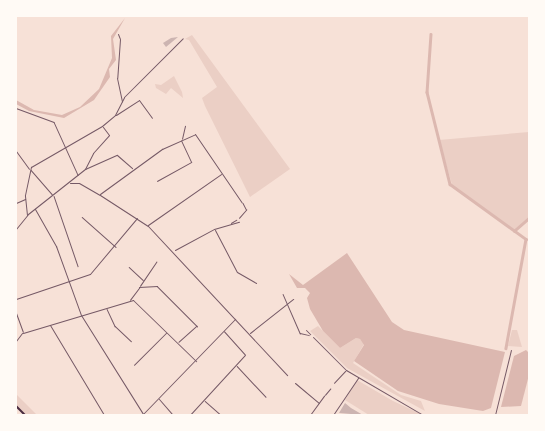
<!DOCTYPE html>
<html>
<head>
<meta charset="utf-8">
<style>
	body { margin:0 }
	#map { position:relative; width:545px; height:431px; overflow:hidden; background:#f7e1d7; font-family:"Sofia Sans Condensed",sans-serif }
	div>[style] { position:absolute }
	[style*='--x'] { left:calc(var(--x)*1px); top:calc(var(--y)*1px); width:calc(var(--w)*1px); rotate:calc(var(--a)*1deg) }
	.green>* { inset:0; background:#ebcfc5 }
	.water>* { inset:0; background:#dcb8b0 }
	.canal>* { height:2.5px; margin:-1.25px; padding:0 1.25px; transform-origin:1.25px; border-radius:1.25px; background:#dcb8b0 }
	.building>* { inset:0; background:#ccb4b1 }
	.service>* { height:0.5px; margin:-0.25px; padding:0 0.25px; transform-origin:0.25px; border-radius:0.25px; background:#755966 }
	.minor>* { height:1px; margin:-0.5px; padding:0 0.5px; transform-origin:0.5px; border-radius:0.5px; background:#755966 }
	.primary>* { height:2px; margin:-1px; padding:0 1px; transform-origin:1px; border-radius:1px; background:#4a2c40 }
	span { translate:-50% -50%; white-space:nowrap; text-align:center; line-height:1.15; -webkit-text-stroke:3px #fffaf5; paint-order:stroke }
	.frame { position:absolute; inset:0; border:17px solid #fffaf5; pointer-events:none }
</style>
</head>
<body>
<div id="map">
	<div class="green">
		<i style="clip-path:polygon(192px 35px,290px 169px,250px 197px,205px 106px,202px 98px,217px 87px,189px 40px,185px 39px)"></i>
		<i style="clip-path:polygon(174px 76px,182px 92px,183px 98px,171px 88px,166px 94px,156px 88px,155px 84px,161px 85px)"></i>
		<i style="clip-path:polygon(529px 132px,529px 218px,514px 231px,453px 188px,439px 140px)"></i>
		<i style="clip-path:polygon(318px 326px,340px 348px,356px 338px,360px 339px,364px 344px,353px 363px,401px 395px,421px 401px,425px 411px,347px 368px,310px 331px)"></i>
		<i style="clip-path:polygon(512px 330px,517px 330px,522px 347px,508px 346px)"></i>
		<i style="clip-path:polygon(357px 380px,393px 401px,421px 414px,369px 415px,345px 400px)"></i>
		<i style="clip-path:polygon(16px 394px,37px 415px,25px 415px,16px 406px)"></i>
	</div>
	<div class="water">
		<i style="clip-path:polygon(125px 18px,113px 39px,116px 60px,109px 69px,110px 77px,94px 100px,64px 118px,29px 111px,16px 104px,16px 100px,34px 110px,62px 115px,80px 107px,99px 89px,112px 58px,111px 36px)"></i>
		<i style="clip-path:polygon(347px 253px,392px 322px,404px 330px,505px 352px,491px 408px,483px 411px,439px 404px,398px 391px,354px 361px,364px 345px,360px 339px,356px 338px,340px 348px,323px 331px,310px 309px,307px 298px,310px 293px,305px 288px,297px 288px,289px 274px,303px 285px)"></i>
		<i style="clip-path:polygon(526px 350px,529px 353px,529px 375px,521px 406px,501px 407px,514px 356px)"></i>
	</div>
	<div class="canal">
		<i style="--x:431;--y:34;--w:58;--a:93.9"></i>
		<i style="--x:427;--y:92;--w:95;--a:76"></i>
		<i style="--x:450;--y:184;--w:94;--a:35.9"></i>
		<i style="--x:526;--y:239;--w:111;--a:100.4"></i>
		<i style="--x:514;--y:231;--w:20;--a:-41"></i>
	</div>
	<div class="building">
		<i style="clip-path:polygon(178px 37px,166px 47px,163px 43px,171px 38px)"></i>
		<i style="clip-path:polygon(345px 403px,351px 408px,363px 415px,339px 413px)"></i>
	</div>
	<div class="service">
		<i style="--x:16;--y:108;--w:40;--a:20.2"></i>
		<i style="--x:54;--y:122;--w:58;--a:65.6"></i>
		<i style="--x:182;--y:139;--w:13;--a:-77"></i>
		<i style="--x:31;--y:170;--w:32;--a:49"></i>
		<i style="--x:157;--y:181;--w:39;--a:-29"></i>
		<i style="--x:191;--y:162;--w:23;--a:-115"></i>
		<i style="--x:54;--y:196;--w:74;--a:71.1"></i>
		<i style="--x:82;--y:217;--w:45;--a:41.4"></i>
		<i style="--x:239;--y:218;--w:11;--a:-49"></i>
		<i style="--x:246;--y:210;--w:7;--a:-117"></i>
		<i style="--x:231;--y:223;--w:6;--a:-31"></i>
		<i style="--x:129;--y:267;--w:19;--a:43"></i>
		<i style="--x:140;--y:286;--w:29;--a:-56"></i>
		<i style="--x:139;--y:287;--w:18;--a:-3"></i>
		<i style="--x:157;--y:286;--w:57;--a:45"></i>
		<i style="--x:197;--y:326;--w:24;--a:138"></i>
		<i style="--x:283;--y:294;--w:43;--a:66.4"></i>
		<i style="--x:300;--y:333;--w:9;--a:13"></i>
		<i style="--x:130;--y:300;--w:15;--a:-53"></i>
		<i style="--x:107;--y:309;--w:19;--a:65"></i>
		<i style="--x:115;--y:326;--w:22;--a:43"></i>
		<i style="--x:134;--y:365;--w:45;--a:-45"></i>
		<i style="--x:237;--y:366;--w:42;--a:46.9"></i>
		<i style="--x:334;--y:383;--w:16;--a:-47"></i>
		<i style="--x:325;--y:395;--w:8;--a:-50"></i>
		<i style="--x:205;--y:401;--w:21;--a:41"></i>
		<i style="--x:190;--y:415;--w:81;--a:-47.5"></i>
		<i style="--x:245;--y:355;--w:31;--a:-132"></i>
	</div>
	<div class="minor">
		<i style="--x:118;--y:34;--w:5;--a:68"></i>
		<i style="--x:120;--y:39;--w:39;--a:94"></i>
		<i style="--x:117;--y:78;--w:24;--a:78"></i>
		<i style="--x:116;--y:115;--w:27;--a:-33"></i>
		<i style="--x:139;--y:100;--w:22;--a:54"></i>
		<i style="--x:16;--y:151;--w:22;--a:54"></i>
		<i style="--x:85;--y:169;--w:35;--a:-24"></i>
		<i style="--x:117;--y:155;--w:20;--a:41"></i>
		<i style="--x:70;--y:183;--w:9;--a:0"></i>
		<i style="--x:79;--y:183;--w:24;--a:30"></i>
		<i style="--x:100;--y:195;--w:57;--a:32.9"></i>
		<i style="--x:148;--y:226;--w:204;--a:47"></i>
		<i style="--x:100;--y:194;--w:77;--a:-36"></i>
		<i style="--x:162;--y:149;--w:36;--a:-24"></i>
		<i style="--x:195;--y:134;--w:83;--a:55.7"></i>
		<i style="--x:16;--y:203;--w:10;--a:-24"></i>
		<i style="--x:35;--y:209;--w:43;--a:60.4"></i>
		<i style="--x:56;--y:246;--w:73;--a:70.1"></i>
		<i style="--x:81;--y:315;--w:117;--a:57.9"></i>
		<i style="--x:27;--y:215;--w:20;--a:-96"></i>
		<i style="--x:25;--y:195;--w:29;--a:-78"></i>
		<i style="--x:31;--y:167;--w:82;--a:-30"></i>
		<i style="--x:102;--y:126;--w:17;--a:-40"></i>
		<i style="--x:115;--y:115;--w:20;--a:-63"></i>
		<i style="--x:124;--y:97;--w:83;--a:-45"></i>
		<i style="--x:148;--y:225;--w:89;--a:-34.9"></i>
		<i style="--x:16;--y:229;--w:19;--a:-51"></i>
		<i style="--x:28;--y:214;--w:73;--a:-38.3"></i>
		<i style="--x:85;--y:169;--w:18;--a:-63"></i>
		<i style="--x:93;--y:153;--w:24;--a:-48"></i>
		<i style="--x:109;--y:135;--w:10;--a:-127"></i>
		<i style="--x:215;--y:230;--w:47;--a:62.4"></i>
		<i style="--x:237;--y:272;--w:22;--a:30"></i>
		<i style="--x:175;--y:250;--w:44;--a:-28.3"></i>
		<i style="--x:214;--y:229;--w:26;--a:-16"></i>
		<i style="--x:16;--y:299;--w:78;--a:-18.7"></i>
		<i style="--x:90;--y:274;--w:73;--a:-50"></i>
		<i style="--x:16;--y:313;--w:20;--a:70"></i>
		<i style="--x:50;--y:325;--w:105;--a:59"></i>
		<i style="--x:306;--y:330;--w:6;--a:45"></i>
		<i style="--x:23;--y:333;--w:115;--a:-16.7"></i>
		<i style="--x:133;--y:300;--w:88;--a:44.1"></i>
		<i style="--x:250;--y:333;--w:55;--a:-38.3"></i>
		<i style="--x:313;--y:337;--w:47;--a:45"></i>
		<i style="--x:346;--y:370;--w:89;--a:30.3"></i>
		<i style="--x:16;--y:341;--w:10;--a:-53"></i>
		<i style="--x:295;--y:383;--w:31;--a:40"></i>
		<i style="--x:159;--y:399;--w:21;--a:49"></i>
		<i style="--x:142;--y:415;--w:134;--a:-45.9"></i>
		<i style="--x:310;--y:415;--w:24;--a:-54"></i>
		<i style="--x:333;--y:415;--w:45;--a:-56"></i>
		<i style="--x:495;--y:415;--w:67;--a:-76.2"></i>
	</div>
	<div class="primary">
		<i style="--x:16;--y:406;--w:13;--a:45"></i>
	</div>
	<div class="frame"></div>
</div>
</body>
</html>
